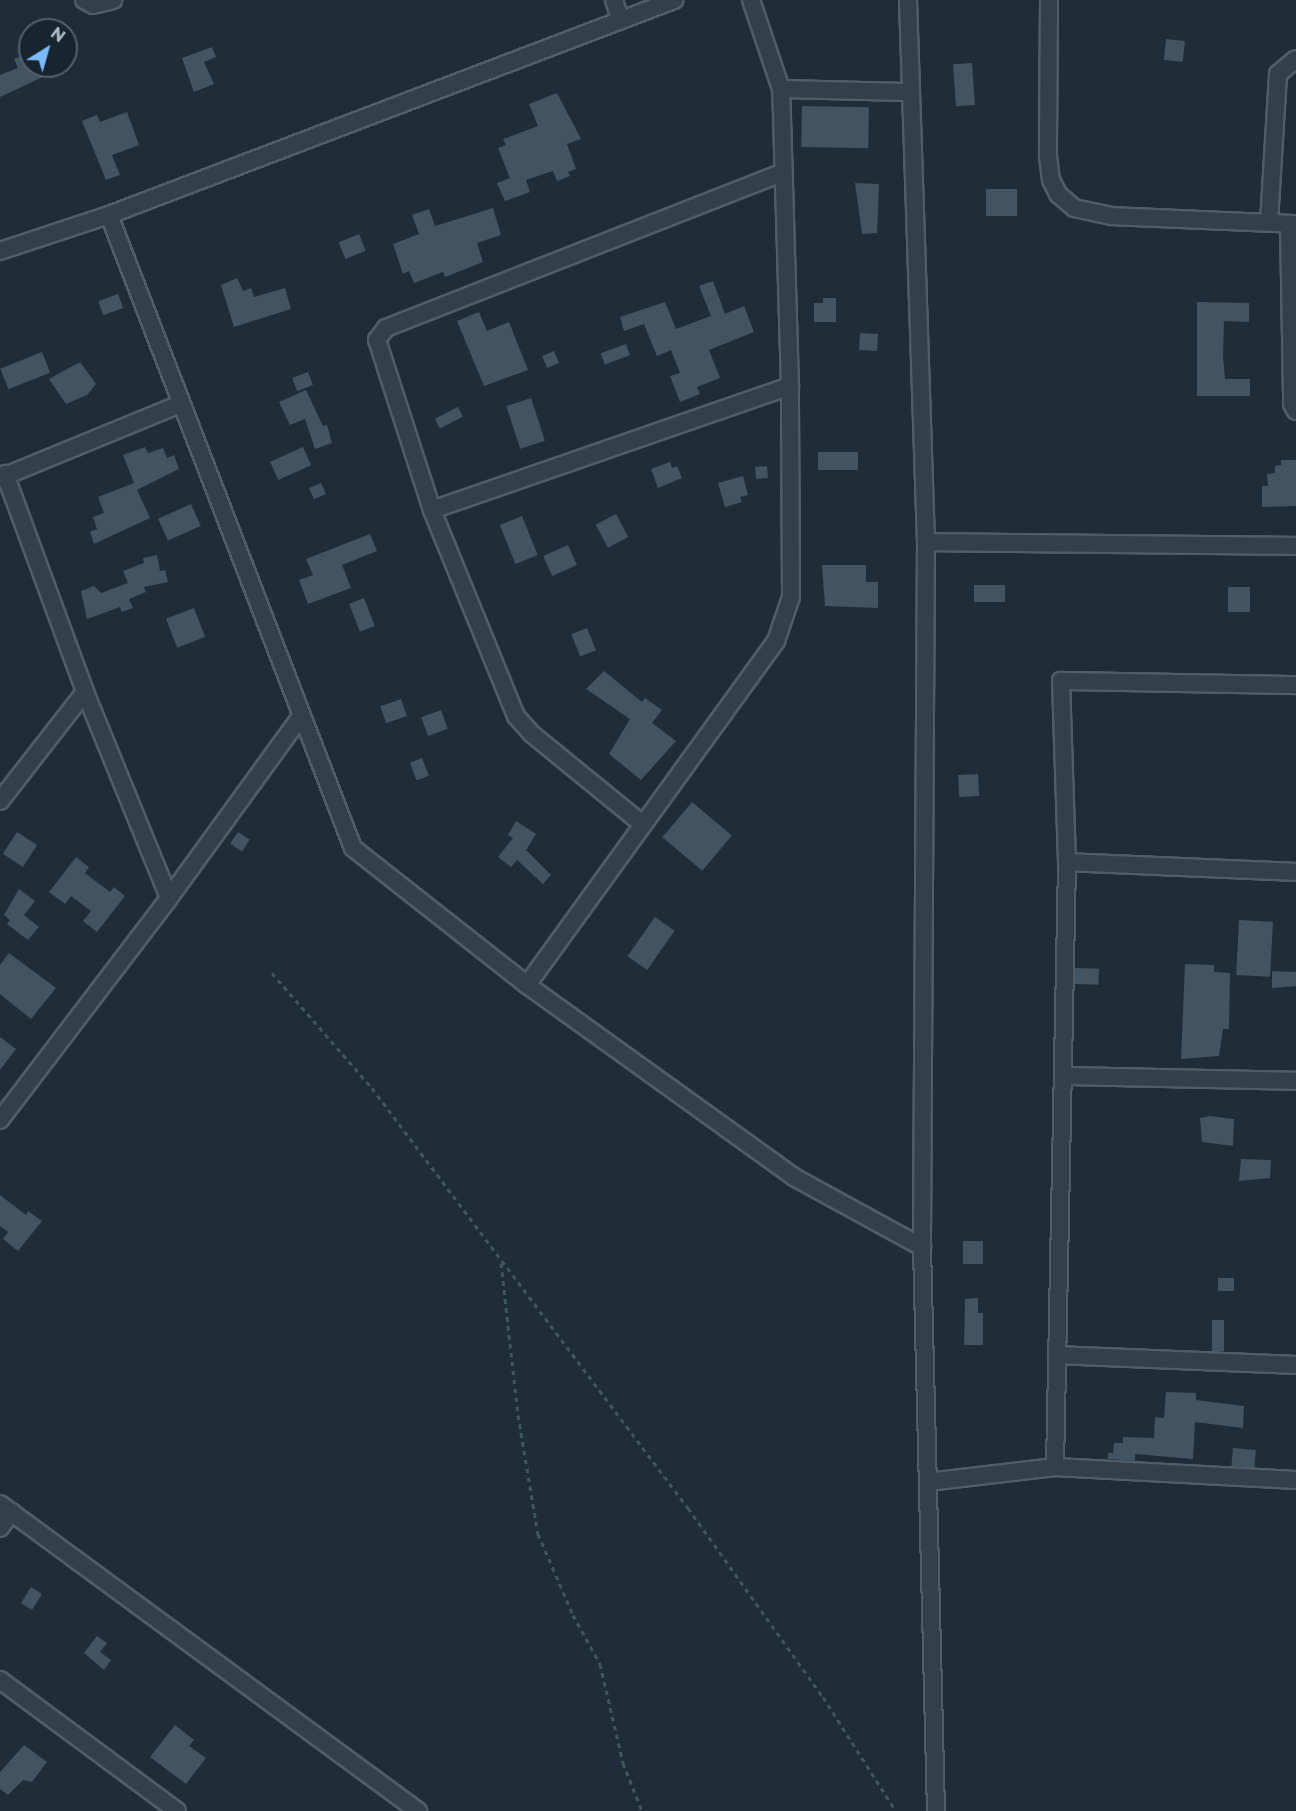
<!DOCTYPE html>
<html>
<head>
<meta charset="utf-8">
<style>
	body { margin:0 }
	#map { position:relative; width:1296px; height:1811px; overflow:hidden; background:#1f2d39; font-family:Montserrat,sans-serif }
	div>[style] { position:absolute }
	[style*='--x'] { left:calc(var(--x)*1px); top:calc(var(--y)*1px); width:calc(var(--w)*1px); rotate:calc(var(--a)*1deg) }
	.building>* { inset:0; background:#425361; transform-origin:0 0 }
	.path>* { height:3px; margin-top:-1.5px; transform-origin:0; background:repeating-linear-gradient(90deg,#3f5757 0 4.5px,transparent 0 9px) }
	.roads { filter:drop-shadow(2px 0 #505d67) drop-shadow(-2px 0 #505d67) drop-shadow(0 2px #505d67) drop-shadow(0 -2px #505d67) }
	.minor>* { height:16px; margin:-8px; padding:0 8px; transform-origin:8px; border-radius:8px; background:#333f4a }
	span { translate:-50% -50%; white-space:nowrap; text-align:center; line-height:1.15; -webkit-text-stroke:5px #18242e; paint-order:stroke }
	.north { position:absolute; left:18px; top:18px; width:60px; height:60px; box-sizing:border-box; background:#18242e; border:2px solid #54606b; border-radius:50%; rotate:37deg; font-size:16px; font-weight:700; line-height:24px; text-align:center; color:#adbac6 }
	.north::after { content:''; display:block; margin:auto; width:21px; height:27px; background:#7abcff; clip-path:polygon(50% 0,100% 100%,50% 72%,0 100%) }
</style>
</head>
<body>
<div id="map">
	<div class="building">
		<i style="left:1166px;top:39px;width:19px;height:21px;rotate:6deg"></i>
		<i style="clip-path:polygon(212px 47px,216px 57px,204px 62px,214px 84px,194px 92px,182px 58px)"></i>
		<i style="clip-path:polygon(28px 54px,30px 66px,64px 67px,0 97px,0 75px,18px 68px,14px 59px)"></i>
		<i style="left:972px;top:63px;width:42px;height:19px;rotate:86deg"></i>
		<i style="clip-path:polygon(557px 93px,581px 139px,567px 144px,576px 169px,568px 172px,570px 176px,557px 181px,553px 171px,526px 180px,530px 192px,505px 201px,497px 183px,510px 178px,498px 148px,506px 145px,503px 139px,538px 126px,529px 104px)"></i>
		<i style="left:802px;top:106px;width:67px;height:41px;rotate:1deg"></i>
		<i style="clip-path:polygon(127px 112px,139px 145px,112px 155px,120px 175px,106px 180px,82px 121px,97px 115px,100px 122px)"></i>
		<i style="clip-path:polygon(855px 183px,879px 184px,877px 233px,862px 234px)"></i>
		<i style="left:986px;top:189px;width:31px;height:27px"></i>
		<i style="clip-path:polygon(493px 208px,501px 235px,477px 243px,483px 262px,445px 277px,443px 272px,414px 283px,409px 271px,403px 274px,393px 244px,419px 234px,412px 215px,429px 209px,435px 226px)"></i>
		<i style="left:359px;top:234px;width:18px;height:22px;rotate:68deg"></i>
		<i style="clip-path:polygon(237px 278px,243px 291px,251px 288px,254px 297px,285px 288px,291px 309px,234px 327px,221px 285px)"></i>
		<i style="clip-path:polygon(713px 281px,725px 314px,744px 306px,754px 332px,709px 350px,720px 378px,697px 387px,700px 394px,680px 402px,670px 376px,680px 373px,671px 350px,657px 356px,644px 324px,624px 331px,620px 317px,665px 302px,676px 329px,711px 316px,699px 286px)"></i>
		<i style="left:118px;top:294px;width:15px;height:21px;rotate:70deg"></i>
		<i style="clip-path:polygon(823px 298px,836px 298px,836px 322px,814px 322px,814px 303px,823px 303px)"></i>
		<i style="clip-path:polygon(1197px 302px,1249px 303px,1249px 322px,1224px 321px,1223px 356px,1225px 379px,1250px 379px,1250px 396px,1197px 396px)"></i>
		<i style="clip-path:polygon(479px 312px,487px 331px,509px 322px,528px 370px,484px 386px,457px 321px)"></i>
		<i style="left:860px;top:333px;width:18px;height:17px;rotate:3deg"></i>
		<i style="left:626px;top:344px;width:12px;height:27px;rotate:70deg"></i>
		<i style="left:554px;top:351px;width:13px;height:13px;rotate:67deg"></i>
		<i style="left:42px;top:352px;width:22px;height:45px;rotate:68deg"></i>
		<i style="clip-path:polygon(80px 362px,96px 384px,87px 395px,66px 404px,49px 379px)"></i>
		<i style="left:308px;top:372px;width:14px;height:17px;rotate:69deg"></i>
		<i style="clip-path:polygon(306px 390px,323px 426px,327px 425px,332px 443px,315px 449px,305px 419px,290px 425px,279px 402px)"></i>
		<i style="left:531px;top:398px;width:45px;height:26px;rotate:72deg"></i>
		<i style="left:458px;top:407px;width:11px;height:26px;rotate:63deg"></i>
		<i style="clip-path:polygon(145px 447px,148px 453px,163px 448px,167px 458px,174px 455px,179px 469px,137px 490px,150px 518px,94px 544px,90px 532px,97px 529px,93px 517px,104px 513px,98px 497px,134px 483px,123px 455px)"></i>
		<i style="left:303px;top:447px;width:20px;height:36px;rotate:66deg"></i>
		<i style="left:818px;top:452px;width:40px;height:18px"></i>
		<i style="clip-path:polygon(1281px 460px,1296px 460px,1296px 506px,1262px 507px,1262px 486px,1268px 486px,1267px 474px,1275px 473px,1275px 466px,1281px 465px)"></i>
		<i style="clip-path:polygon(670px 462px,672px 468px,677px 466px,682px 478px,658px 488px,651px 469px)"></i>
		<i style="left:767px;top:466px;width:12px;height:12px;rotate:85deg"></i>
		<i style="clip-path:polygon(743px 476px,748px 495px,740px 497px,742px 502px,725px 507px,718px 483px)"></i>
		<i style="left:321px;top:483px;width:12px;height:13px;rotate:66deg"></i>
		<i style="left:191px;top:504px;width:24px;height:36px;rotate:66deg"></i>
		<i style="left:616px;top:514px;width:26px;height:23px;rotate:62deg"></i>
		<i style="left:522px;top:516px;width:42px;height:24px;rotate:68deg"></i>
		<i style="clip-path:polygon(370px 534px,377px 551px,342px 565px,351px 588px,308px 604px,299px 580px,313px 575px,306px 559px)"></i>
		<i style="left:568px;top:545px;width:22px;height:27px;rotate:66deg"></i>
		<i style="clip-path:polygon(157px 555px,160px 571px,165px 570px,168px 582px,144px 587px,146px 592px,129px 599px,133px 608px,122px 612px,120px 607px,87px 619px,81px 591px,94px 586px,101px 593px,128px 583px,123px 571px,144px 563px,143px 558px)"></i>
		<i style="clip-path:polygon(822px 565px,866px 565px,866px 582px,878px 582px,878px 608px,825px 606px)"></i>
		<i style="left:974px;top:585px;width:31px;height:17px"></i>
		<i style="left:1228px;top:587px;width:22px;height:25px"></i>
		<i style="left:364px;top:598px;width:30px;height:16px;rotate:69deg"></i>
		<i style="left:194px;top:608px;width:31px;height:30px;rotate:69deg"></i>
		<i style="left:587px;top:628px;width:24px;height:17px;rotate:68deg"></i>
		<i style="clip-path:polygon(604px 671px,642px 702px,645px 698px,662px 710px,652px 723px,676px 741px,641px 780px,609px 754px,630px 719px,586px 689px)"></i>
		<i style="left:401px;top:699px;width:18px;height:22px;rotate:71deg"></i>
		<i style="left:441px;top:710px;width:20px;height:21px;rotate:70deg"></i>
		<i style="left:422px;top:758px;width:19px;height:13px;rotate:69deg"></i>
		<i style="left:978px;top:774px;width:22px;height:20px;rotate:87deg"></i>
		<i style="left:692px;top:802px;width:52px;height:46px;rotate:40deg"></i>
		<i style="clip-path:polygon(516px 821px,536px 834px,526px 850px,551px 875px,543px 884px,517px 860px,511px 867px,498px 857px,513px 838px,508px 835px)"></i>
		<i style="left:17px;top:832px;width:24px;height:26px;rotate:33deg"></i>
		<i style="left:238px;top:832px;width:14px;height:14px;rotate:34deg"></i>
		<i style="clip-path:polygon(76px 857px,89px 867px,85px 873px,110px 892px,114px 887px,125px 896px,97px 932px,83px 921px,91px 911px,71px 896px,65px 904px,49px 892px)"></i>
		<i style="clip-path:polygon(19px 889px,35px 901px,24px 915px,39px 927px,28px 940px,7px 924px,10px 920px,4px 915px)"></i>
		<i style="left:655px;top:917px;width:24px;height:48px;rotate:35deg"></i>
		<i style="left:1239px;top:920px;width:34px;height:55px;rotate:3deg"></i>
		<i style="clip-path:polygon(9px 953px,56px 988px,31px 1019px,0 994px,0 965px)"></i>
		<i style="clip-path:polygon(1185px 964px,1214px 965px,1214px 972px,1230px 973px,1229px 1029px,1223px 1029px,1219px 1056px,1181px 1059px)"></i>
		<i style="left:1075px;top:968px;width:24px;height:16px;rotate:2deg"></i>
		<i style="clip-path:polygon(1272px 971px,1296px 972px,1296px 986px,1272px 988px)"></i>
		<i style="clip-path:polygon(0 1037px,16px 1049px,0 1070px)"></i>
		<i style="clip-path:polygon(1210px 1116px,1234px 1119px,1233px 1146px,1202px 1142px,1200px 1118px)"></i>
		<i style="clip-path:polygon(1241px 1159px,1271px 1160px,1270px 1178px,1239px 1181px)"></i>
		<i style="clip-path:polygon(0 1195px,26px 1215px,28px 1211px,42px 1221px,18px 1251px,3px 1239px,8px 1232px,0 1226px)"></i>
		<i style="left:963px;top:1241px;width:20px;height:23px"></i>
		<i style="left:1218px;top:1278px;width:16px;height:13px"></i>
		<i style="clip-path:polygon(978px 1298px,978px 1313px,983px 1313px,983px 1345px,964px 1345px,965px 1299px)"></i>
		<i style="left:1212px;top:1320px;width:12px;height:31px"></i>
		<i style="clip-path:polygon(1166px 1392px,1196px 1393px,1196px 1400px,1244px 1406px,1243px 1428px,1195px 1422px,1193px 1459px,1135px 1454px,1135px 1461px,1108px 1459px,1108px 1453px,1113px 1453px,1114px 1443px,1123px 1443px,1123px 1437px,1154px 1438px,1155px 1417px,1164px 1418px)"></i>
		<i style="left:1233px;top:1448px;width:23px;height:18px;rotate:5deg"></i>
		<i style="left:31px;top:1587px;width:13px;height:19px;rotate:32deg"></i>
		<i style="clip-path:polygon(97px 1636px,107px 1643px,100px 1652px,111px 1660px,104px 1670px,84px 1653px)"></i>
		<i style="clip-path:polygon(175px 1725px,194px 1740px,189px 1746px,206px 1758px,186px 1784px,150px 1757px)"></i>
		<i style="clip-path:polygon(24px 1745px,47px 1762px,32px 1782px,23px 1780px,8px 1795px,0 1789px,0 1772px)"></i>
	</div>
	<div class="path">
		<i style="--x:272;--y:973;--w:152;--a:49"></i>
		<i style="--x:372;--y:1088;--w:526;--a:53.04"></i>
		<i style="--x:688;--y:1508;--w:232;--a:54.5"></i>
		<i style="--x:823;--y:1697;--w:135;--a:57.4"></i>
		<i style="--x:501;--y:1263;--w:153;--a:83.6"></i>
		<i style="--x:518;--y:1415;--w:121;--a:80.5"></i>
		<i style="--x:538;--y:1534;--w:88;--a:66.6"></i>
		<i style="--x:573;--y:1615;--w:56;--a:61.1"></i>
		<i style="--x:600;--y:1664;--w:102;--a:76.9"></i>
		<i style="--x:623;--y:1763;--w:52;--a:68.4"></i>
	</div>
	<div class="roads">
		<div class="minor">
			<i style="--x:84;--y:0;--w:10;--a:29"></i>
			<i style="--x:93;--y:5;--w:21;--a:-14"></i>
			<i style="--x:614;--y:0;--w:20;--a:72"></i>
			<i style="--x:908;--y:0;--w:542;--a:88.1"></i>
			<i style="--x:926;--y:542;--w:705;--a:90.33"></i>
			<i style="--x:922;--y:1247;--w:564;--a:88.58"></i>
			<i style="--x:1049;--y:0;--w:156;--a:90.4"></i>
			<i style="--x:1048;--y:156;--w:24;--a:83"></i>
			<i style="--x:1051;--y:180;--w:16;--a:63"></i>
			<i style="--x:1058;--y:194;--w:21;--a:41"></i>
			<i style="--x:1074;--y:208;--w:39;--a:12"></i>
			<i style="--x:1112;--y:216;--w:184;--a:2.5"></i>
			<i style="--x:781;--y:89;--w:127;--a:1.4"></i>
			<i style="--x:109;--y:215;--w:678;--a:68.92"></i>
			<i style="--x:353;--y:848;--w:221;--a:38.2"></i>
			<i style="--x:527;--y:985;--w:329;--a:35.7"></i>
			<i style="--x:794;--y:1177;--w:146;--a:28.7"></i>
			<i style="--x:1269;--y:222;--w:148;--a:-86.5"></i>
			<i style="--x:1278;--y:74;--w:23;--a:-40"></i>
			<i style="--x:1289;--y:224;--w:180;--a:89"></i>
			<i style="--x:1292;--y:404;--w:8;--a:60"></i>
			<i style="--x:0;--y:251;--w:115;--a:-18.3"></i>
			<i style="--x:109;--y:215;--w:605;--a:-20.83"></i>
			<i style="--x:5;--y:474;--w:232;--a:69.8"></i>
			<i style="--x:85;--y:692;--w:222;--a:67.8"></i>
			<i style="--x:0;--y:478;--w:195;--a:-22.3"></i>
			<i style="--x:432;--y:510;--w:379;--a:-19.1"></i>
			<i style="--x:926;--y:542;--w:370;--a:0.6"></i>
			<i style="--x:0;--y:801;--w:138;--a:-52.1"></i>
			<i style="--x:641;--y:823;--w:141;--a:-140.8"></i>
			<i style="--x:532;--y:734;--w:24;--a:-132"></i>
			<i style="--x:516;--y:716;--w:222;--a:-112.2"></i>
			<i style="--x:432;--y:510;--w:179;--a:-107.9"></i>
			<i style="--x:377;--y:340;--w:15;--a:-53"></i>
			<i style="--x:386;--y:328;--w:427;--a:-21.4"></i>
			<i style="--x:1067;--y:862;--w:181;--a:-91.9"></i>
			<i style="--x:1061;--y:681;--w:235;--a:1"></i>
			<i style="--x:527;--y:985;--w:425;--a:-54.1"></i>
			<i style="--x:776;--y:641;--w:46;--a:-71.2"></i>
			<i style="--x:791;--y:597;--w:211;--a:-90.3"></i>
			<i style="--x:790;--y:386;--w:297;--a:-91.7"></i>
			<i style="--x:781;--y:89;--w:94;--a:-108.6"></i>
			<i style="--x:1063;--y:1076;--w:233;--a:1.2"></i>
			<i style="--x:0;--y:1120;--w:279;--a:-52.7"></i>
			<i style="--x:169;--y:898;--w:225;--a:-54"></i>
			<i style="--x:1057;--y:1355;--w:239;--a:2.4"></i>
			<i style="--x:1055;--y:1467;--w:605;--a:-88.86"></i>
			<i style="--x:1067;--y:862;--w:229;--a:2.5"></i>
			<i style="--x:928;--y:1482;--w:128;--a:-6.7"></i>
			<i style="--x:1055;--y:1467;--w:241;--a:3.1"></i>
			<i style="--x:0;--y:1504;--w:519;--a:36.3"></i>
			<i style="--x:0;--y:1528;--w:20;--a:-53"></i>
			<i style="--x:0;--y:1680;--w:220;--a:36.5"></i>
		</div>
	</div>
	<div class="north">N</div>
</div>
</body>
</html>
